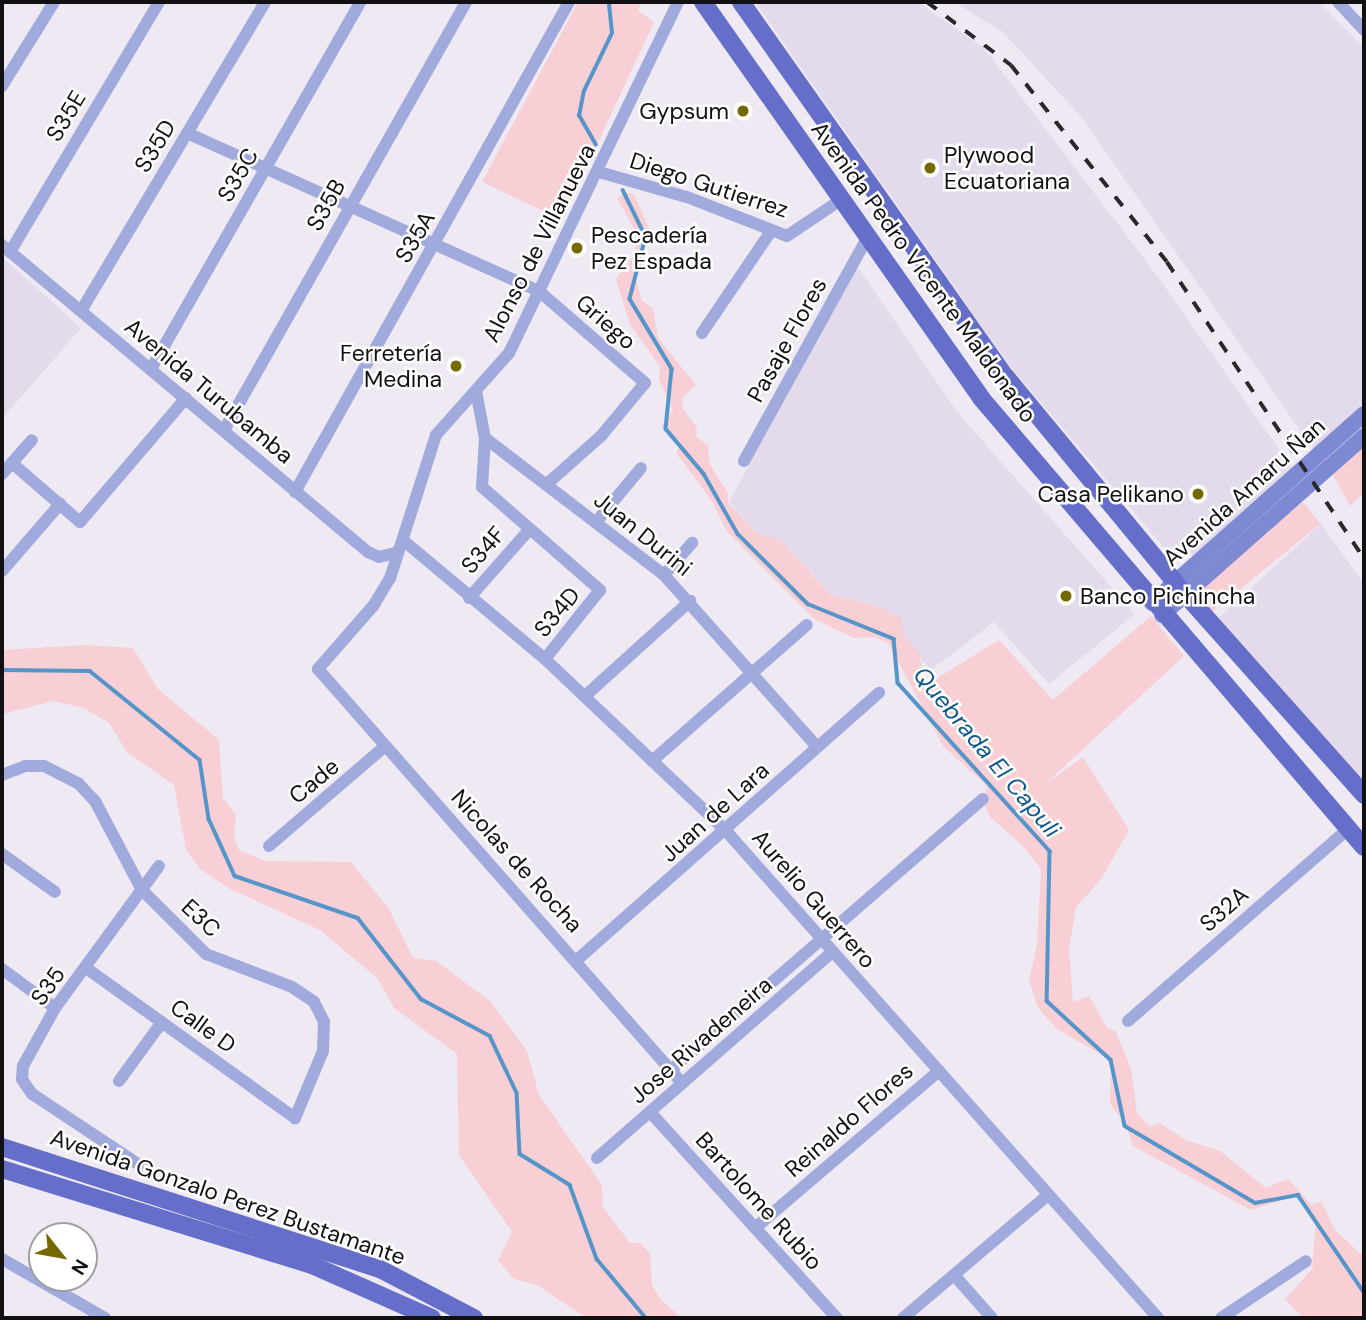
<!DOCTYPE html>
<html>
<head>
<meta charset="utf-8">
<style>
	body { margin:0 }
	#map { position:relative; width:1366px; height:1320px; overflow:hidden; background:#eee9f2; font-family:"DM Sans",sans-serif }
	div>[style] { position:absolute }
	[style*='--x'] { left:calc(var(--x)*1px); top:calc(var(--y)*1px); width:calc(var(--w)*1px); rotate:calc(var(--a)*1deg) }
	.built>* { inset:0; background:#e3dbeb }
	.green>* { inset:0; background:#f8cfd4; transform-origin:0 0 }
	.stream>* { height:3.5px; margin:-1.75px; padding:0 1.75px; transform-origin:1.75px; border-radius:1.75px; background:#5595ca }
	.street>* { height:12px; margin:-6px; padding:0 6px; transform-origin:6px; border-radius:6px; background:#a1aadc }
	.secondary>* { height:16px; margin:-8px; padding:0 8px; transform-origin:8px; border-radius:8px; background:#7e89d3 }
	.primary>* { height:18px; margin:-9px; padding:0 9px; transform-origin:9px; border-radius:9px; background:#656fca }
	.rail>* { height:3.5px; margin-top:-1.75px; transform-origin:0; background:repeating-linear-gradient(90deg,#29272b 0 12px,transparent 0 24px) }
	.dots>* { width:19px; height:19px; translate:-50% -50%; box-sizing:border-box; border:4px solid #fff; border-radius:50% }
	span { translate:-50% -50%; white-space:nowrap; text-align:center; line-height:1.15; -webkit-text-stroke:5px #fff; paint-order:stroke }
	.poi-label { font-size:23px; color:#121013 }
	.right { translate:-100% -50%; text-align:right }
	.left { translate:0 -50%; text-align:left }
	.street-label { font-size:23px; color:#121013 }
	.water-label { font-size:24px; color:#0f598c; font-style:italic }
	.frame { position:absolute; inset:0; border:4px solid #121013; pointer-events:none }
	.north { position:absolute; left:28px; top:1222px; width:70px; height:70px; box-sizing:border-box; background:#fff; border:2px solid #a09fa1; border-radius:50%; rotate:121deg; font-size:19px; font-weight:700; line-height:28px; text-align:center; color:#121013 }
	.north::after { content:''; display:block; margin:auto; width:24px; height:32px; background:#746800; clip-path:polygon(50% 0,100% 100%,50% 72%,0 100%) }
</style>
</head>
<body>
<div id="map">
	<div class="built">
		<i style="clip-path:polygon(755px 2px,918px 2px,984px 48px,1158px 277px,1297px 475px,1203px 553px,1172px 557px,1009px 365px)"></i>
		<i style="clip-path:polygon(954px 2px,1319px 2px,1364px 48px,1364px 412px,1318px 456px,1082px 118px,1004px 33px)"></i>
		<i style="clip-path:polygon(2px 257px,81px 328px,2px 419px)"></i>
		<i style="clip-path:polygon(857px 266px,958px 413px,1135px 614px,1049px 684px,994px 622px,931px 670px,872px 604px,832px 595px,781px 540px,757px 533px,729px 502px)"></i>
		<i style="clip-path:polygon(1321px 524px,1364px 584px,1364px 797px,1216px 620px)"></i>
	</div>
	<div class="green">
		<i style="clip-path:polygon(578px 2px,642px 2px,638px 11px,654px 22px,562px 220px,482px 182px)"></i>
		<i style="clip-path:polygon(625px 193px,634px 194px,650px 231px,634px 273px,642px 301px,653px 308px,658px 338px,696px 385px,682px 398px,683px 409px,697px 428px,696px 436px,708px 446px,710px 465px,728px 493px,728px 503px,757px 533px,781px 540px,831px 595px,872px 604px,902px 618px,903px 634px,919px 653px,926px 685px,999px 640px,1053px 700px,1151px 616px,1184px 656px,1044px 785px,1083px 757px,1129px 830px,1101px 879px,1076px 907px,1069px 948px,1073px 1002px,1089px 996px,1106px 1026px,1116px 1032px,1131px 1069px,1137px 1113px,1150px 1127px,1159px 1123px,1188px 1141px,1220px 1151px,1266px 1188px,1288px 1179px,1312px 1205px,1321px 1201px,1335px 1230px,1364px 1257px,1364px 1318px,1303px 1318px,1285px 1299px,1312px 1269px,1316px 1222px,1298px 1195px,1251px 1210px,1133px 1146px,1125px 1123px,1110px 1104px,1111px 1060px,1057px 1029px,1038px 1008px,1029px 981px,1037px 944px,1041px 869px,1022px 845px,990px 817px,984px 803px,987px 786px,943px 746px,889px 644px,874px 637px,854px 638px,814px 619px,726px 530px,713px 503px,676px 452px,682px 444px,662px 425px,673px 410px,659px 380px,660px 366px,630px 325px,616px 279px,635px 254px,637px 234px,617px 198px)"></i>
		<i style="clip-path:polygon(1364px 446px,1364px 493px,1350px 506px,1333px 475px)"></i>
		<i style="left:1303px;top:502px;width:28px;height:140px;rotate:51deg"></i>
		<i style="clip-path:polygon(85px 645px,133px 648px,158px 689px,219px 740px,223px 798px,236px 815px,234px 836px,239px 850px,265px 861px,351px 862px,389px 909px,413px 958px,436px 961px,490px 1001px,527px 1051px,539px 1095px,602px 1185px,603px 1207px,630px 1243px,640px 1243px,650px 1253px,652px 1285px,661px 1300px,682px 1318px,586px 1318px,537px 1285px,514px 1279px,498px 1260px,512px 1232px,459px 1155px,457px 1054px,394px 1008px,377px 978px,320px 930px,230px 889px,200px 869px,186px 850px,174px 785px,127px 752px,109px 723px,84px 708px,54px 701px,2px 714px,2px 650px)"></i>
	</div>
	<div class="stream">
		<i style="--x:596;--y:145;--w:34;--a:-120"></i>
		<i style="--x:579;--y:116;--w:25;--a:-79"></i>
		<i style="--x:584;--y:91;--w:64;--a:-64.2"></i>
		<i style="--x:612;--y:33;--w:31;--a:-96"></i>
		<i style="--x:623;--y:190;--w:52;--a:63.9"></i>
		<i style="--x:646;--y:237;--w:64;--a:104.5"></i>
		<i style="--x:630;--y:299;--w:82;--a:59"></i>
		<i style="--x:672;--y:369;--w:60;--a:95.7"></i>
		<i style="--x:666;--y:429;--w:59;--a:49.8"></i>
		<i style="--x:704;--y:474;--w:69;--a:60.5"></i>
		<i style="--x:738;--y:534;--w:99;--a:45"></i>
		<i style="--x:808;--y:604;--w:93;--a:22.1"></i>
		<i style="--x:894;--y:639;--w:44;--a:84.8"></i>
		<i style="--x:898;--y:683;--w:227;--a:47.9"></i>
		<i style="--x:1050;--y:851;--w:150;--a:91.1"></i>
		<i style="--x:1047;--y:1001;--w:87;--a:42.7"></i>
		<i style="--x:1111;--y:1060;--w:67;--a:78"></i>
		<i style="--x:1125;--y:1126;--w:151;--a:30.6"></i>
		<i style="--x:1255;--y:1203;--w:44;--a:-10.5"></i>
		<i style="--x:1298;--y:1195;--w:117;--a:55.8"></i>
		<i style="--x:2;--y:670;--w:88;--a:0.7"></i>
		<i style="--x:90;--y:671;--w:141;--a:39"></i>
		<i style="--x:200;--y:760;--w:60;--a:81.3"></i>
		<i style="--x:209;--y:819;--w:63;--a:65.5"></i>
		<i style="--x:235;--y:876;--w:130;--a:18.9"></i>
		<i style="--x:358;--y:918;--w:103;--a:52.1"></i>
		<i style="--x:421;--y:999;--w:78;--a:28.2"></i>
		<i style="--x:490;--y:1036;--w:63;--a:64.7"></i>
		<i style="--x:517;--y:1093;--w:61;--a:87.2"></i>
		<i style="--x:520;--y:1154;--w:59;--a:31.8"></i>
		<i style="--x:570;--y:1185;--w:79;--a:70"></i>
		<i style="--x:597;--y:1259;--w:77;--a:50.3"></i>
	</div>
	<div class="street">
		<i style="--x:678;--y:2;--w:390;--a:115.7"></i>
		<i style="--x:509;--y:353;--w:110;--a:131.7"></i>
		<i style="--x:436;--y:435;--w:150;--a:107.8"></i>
		<i style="--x:390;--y:578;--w:33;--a:121"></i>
		<i style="--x:373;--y:606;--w:84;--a:131.1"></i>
		<i style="--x:318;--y:669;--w:551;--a:48.68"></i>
		<i style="--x:1338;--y:2;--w:38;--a:47"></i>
		<i style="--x:2;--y:86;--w:99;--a:-58.2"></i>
		<i style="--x:187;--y:133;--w:387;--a:24.2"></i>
		<i style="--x:540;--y:292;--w:139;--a:40.9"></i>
		<i style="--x:645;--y:383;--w:69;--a:129.7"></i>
		<i style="--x:601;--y:436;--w:72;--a:138.4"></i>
		<i style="--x:599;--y:172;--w:91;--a:15.9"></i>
		<i style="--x:687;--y:197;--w:107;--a:21.3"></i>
		<i style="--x:787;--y:236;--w:63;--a:-33.9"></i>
		<i style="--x:2;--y:245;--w:478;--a:40"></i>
		<i style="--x:368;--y:552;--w:12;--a:24"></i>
		<i style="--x:379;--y:557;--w:16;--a:-14"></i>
		<i style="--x:10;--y:252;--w:291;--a:-59.2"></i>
		<i style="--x:81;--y:311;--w:360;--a:-59.2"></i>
		<i style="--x:702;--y:333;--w:123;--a:-55.9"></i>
		<i style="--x:151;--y:369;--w:422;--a:-60.3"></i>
		<i style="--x:476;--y:391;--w:48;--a:79.2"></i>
		<i style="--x:485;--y:438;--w:225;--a:37.4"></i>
		<i style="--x:664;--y:575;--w:230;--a:48.3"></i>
		<i style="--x:224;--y:430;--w:492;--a:-60.5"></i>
		<i style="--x:485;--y:438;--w:49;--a:93.5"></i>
		<i style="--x:482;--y:487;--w:157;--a:41.1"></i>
		<i style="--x:600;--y:590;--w:88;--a:128.6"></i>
		<i style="--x:744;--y:461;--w:252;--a:-61.1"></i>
		<i style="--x:12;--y:463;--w:90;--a:40.9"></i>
		<i style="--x:80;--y:522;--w:163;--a:-49.5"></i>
		<i style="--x:2;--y:474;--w:45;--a:-48.6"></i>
		<i style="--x:295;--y:492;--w:561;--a:-60.79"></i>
		<i style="--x:596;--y:522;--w:70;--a:-50.2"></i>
		<i style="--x:404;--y:541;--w:184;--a:39.9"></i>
		<i style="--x:545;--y:659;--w:251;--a:43.5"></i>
		<i style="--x:727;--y:832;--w:650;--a:48.43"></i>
		<i style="--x:2;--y:571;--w:89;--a:-49.1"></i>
		<i style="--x:664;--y:575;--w:43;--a:-48.8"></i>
		<i style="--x:469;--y:598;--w:89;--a:-48.6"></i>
		<i style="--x:585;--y:696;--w:142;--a:-42.1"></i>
		<i style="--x:652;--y:761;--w:206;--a:-41.3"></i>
		<i style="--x:2;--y:775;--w:26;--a:-21"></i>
		<i style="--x:26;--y:766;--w:18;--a:0"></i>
		<i style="--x:44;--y:766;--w:39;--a:27"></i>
		<i style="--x:79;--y:784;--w:23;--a:47"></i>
		<i style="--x:95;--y:801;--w:101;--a:62.2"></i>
		<i style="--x:142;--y:890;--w:91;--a:45"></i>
		<i style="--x:206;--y:954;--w:92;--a:21"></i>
		<i style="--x:292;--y:987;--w:27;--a:34"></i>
		<i style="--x:314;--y:1002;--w:22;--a:63"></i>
		<i style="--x:324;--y:1022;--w:29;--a:92"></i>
		<i style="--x:323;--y:1051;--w:73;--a:112.7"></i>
		<i style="--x:295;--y:1118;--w:257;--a:-144.3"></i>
		<i style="--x:269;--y:846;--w:152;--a:-40.7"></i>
		<i style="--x:2;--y:854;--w:65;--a:35.6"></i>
		<i style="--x:578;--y:959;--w:402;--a:-41.5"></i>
		<i style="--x:2;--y:969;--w:66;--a:36.3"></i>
		<i style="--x:1128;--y:1021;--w:293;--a:-41.1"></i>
		<i style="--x:671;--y:1070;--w:413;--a:-41"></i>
		<i style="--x:119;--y:1081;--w:73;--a:-53.9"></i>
		<i style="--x:650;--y:1112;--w:278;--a:47.8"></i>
		<i style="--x:597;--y:1158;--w:313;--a:-41.2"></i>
		<i style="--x:144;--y:1168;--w:134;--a:-146.5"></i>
		<i style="--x:32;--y:1094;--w:18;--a:-124"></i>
		<i style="--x:22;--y:1079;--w:13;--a:-86"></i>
		<i style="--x:23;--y:1066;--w:66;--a:-61.1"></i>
		<i style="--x:55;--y:1008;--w:176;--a:-53.8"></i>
		<i style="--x:755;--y:1228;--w:242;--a:-40.5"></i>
		<i style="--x:2;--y:1259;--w:119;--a:29.8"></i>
		<i style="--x:954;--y:1275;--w:57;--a:48.5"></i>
		<i style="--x:903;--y:1318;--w:189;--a:-40.3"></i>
		<i style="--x:1221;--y:1318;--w:102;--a:-33.8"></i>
	</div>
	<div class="secondary">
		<i style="--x:1152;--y:603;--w:284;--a:-41.7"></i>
		<i style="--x:1162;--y:615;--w:270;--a:-41.5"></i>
	</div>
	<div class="primary">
		<i style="--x:703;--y:2;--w:484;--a:54.9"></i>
		<i style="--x:981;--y:398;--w:590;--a:49.54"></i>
		<i style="--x:741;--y:2;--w:459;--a:54.8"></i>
		<i style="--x:1006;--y:377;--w:283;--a:50.5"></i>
		<i style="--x:1186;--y:595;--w:268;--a:48.3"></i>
		<i style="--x:2;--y:1147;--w:399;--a:17.9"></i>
		<i style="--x:382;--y:1270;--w:104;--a:27.6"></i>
		<i style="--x:2;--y:1169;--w:325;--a:17.2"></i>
		<i style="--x:312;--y:1265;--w:131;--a:23.8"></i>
	</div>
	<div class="rail">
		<i style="--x:927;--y:2;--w:105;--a:36.9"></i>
		<i style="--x:1011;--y:65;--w:251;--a:51.6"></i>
		<i style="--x:1167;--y:262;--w:356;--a:56.4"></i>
	</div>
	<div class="dots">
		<i style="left:743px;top:111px;background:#746800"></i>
		<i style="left:930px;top:168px;background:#746800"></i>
		<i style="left:577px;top:248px;background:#746800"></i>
		<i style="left:456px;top:366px;background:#746800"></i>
		<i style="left:1198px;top:494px;background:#746800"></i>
		<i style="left:1066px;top:596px;background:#746800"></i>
	</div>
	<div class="poi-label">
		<span class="right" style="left:729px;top:111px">Gypsum</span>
		<span class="left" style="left:944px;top:168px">Plywood<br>Ecuatoriana</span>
		<span class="left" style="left:591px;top:248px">Pescadería<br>Pez Espada</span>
		<span class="right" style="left:442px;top:366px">Ferretería<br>Medina</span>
		<span class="right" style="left:1184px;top:494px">Casa Pelikano</span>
		<span class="left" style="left:1080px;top:596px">Banco Pichincha</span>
	</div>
	<div class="street-label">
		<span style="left:66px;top:116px;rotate:-59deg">S35E</span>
		<span style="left:155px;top:146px;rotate:-59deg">S35D</span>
		<span style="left:238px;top:175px;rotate:-60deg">S35C</span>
		<span style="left:709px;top:185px;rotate:18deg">Diego Gutierrez</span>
		<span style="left:326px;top:205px;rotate:-61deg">S35B</span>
		<span style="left:415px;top:237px;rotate:-60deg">S35A</span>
		<span style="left:539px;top:243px;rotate:-63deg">Alonso de Villanueva</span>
		<span style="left:924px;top:272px;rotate:54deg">Avenida Pedro Vicente Maldonado</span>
		<span style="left:606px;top:322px;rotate:41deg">Griego</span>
		<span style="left:787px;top:340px;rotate:-61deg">Pasaje Flores</span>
		<span style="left:209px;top:391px;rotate:40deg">Avenida Turubamba</span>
		<span style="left:1244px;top:492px;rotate:-42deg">Avenida Amaru Ñan</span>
		<span style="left:643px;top:534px;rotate:39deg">Juan Durini</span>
		<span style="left:483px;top:550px;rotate:-49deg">S34F</span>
		<span style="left:557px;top:612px;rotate:-50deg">S34D</span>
		<span style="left:314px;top:781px;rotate:-40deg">Cade</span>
		<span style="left:715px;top:812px;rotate:-42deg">Juan de Lara</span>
		<span style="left:517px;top:861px;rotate:48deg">Nicolas de Rocha</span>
		<span style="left:814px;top:899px;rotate:49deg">Aurelio Guerrero</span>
		<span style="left:1224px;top:909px;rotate:-41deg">S32A</span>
		<span style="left:201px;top:918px;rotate:43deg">E3C</span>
		<span style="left:48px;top:986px;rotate:-55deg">S35</span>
		<span style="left:203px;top:1026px;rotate:36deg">Calle D</span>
		<span style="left:701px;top:1040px;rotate:-41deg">Jose Rivadeneira</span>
		<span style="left:849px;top:1120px;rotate:-41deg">Reinaldo Flores</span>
		<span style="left:228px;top:1197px;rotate:19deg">Avenida Gonzalo Perez Bustamante</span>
		<span style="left:759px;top:1201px;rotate:48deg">Bartolome Rubio</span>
	</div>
	<div class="water-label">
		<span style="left:987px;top:752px;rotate:50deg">Quebrada El Capuli</span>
	</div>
	<div class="frame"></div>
	<div class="north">N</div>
</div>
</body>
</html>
